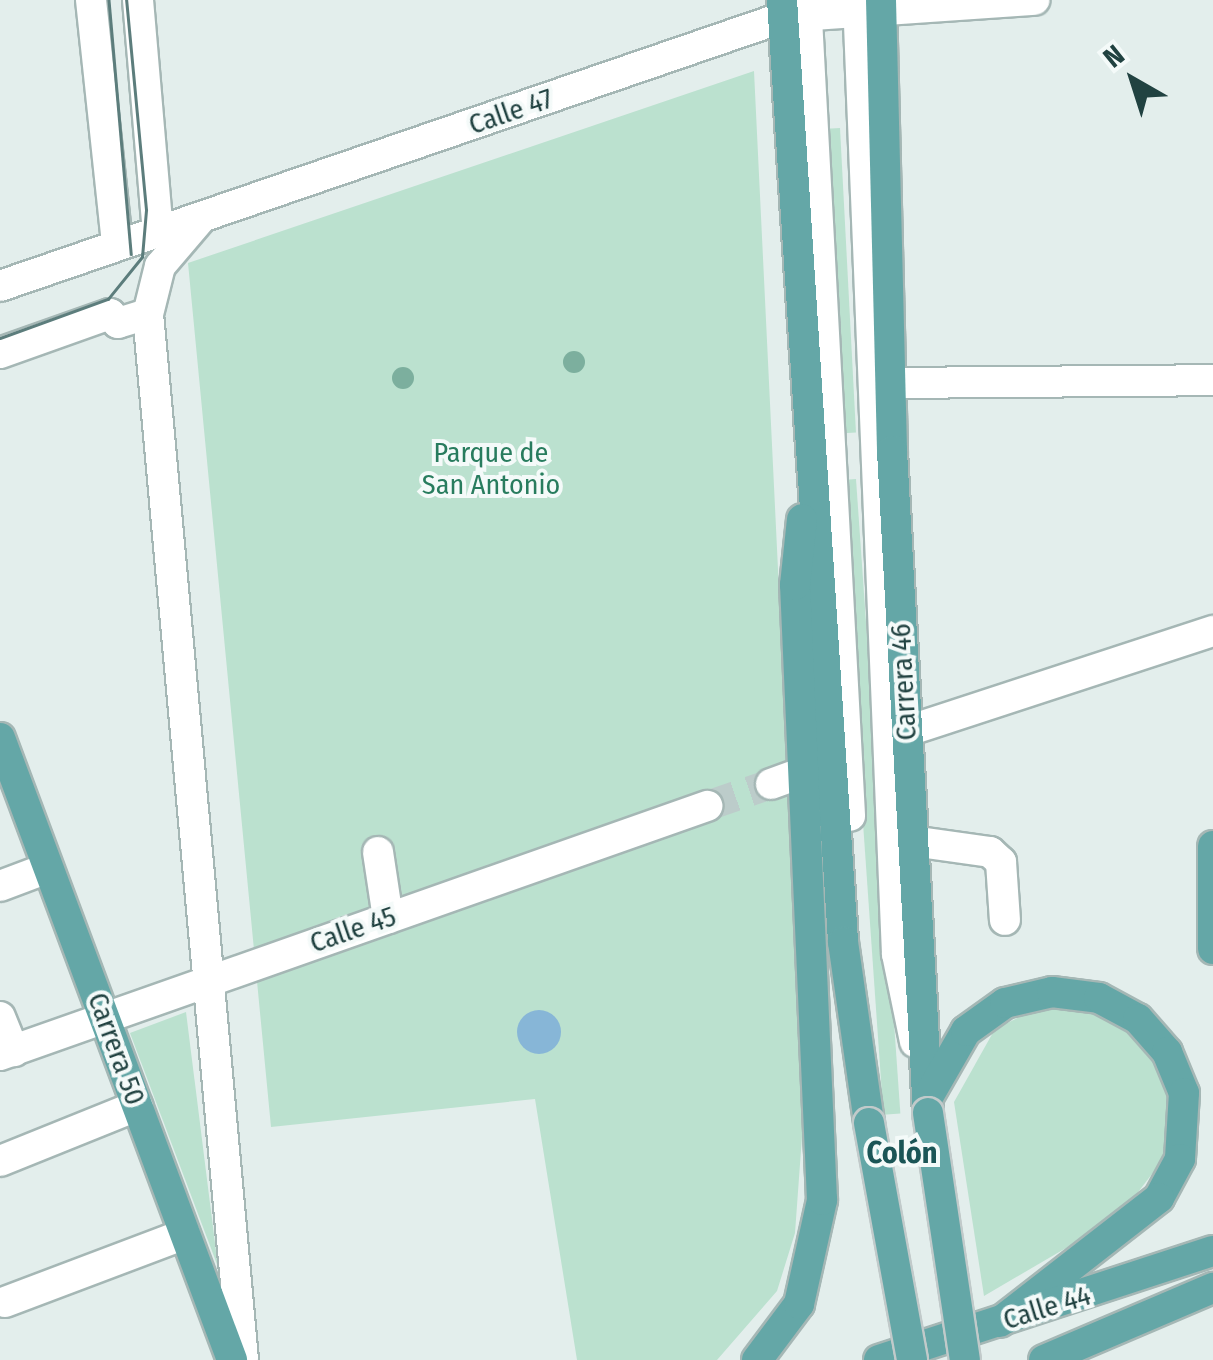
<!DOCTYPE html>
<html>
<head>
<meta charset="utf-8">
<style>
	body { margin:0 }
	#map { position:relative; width:1213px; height:1360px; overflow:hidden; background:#e3eeec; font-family:"Fira Sans Condensed",sans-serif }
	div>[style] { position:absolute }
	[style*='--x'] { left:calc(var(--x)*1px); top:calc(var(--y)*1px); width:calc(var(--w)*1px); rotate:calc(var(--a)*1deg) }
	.green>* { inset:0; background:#bbe1cf; transform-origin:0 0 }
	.water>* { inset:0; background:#87b6d7 }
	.round { border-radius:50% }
	.minor-tunnel>* { height:30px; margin-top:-15px; transform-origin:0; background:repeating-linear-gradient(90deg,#bcccca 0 30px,transparent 0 45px) }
	.roads { filter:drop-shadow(2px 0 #a5b7b5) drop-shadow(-2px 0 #a5b7b5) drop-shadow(0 2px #a5b7b5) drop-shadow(0 -2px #a5b7b5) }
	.minor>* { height:30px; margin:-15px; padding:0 15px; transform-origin:15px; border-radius:15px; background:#fff }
	.major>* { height:30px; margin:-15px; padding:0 15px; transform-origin:15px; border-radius:15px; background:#64a7a7 }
	.tram>* { height:2.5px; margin:-1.25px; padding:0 1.25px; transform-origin:1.25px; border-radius:1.25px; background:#5c7d7c }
	.bridges { filter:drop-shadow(2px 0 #c1caca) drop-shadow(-2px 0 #c1caca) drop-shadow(0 2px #c1caca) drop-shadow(0 -2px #c1caca) }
	.major-bridge>* { height:30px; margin:-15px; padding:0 15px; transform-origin:15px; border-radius:15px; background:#64a7a7 }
	.trees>* { width:22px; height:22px; margin:-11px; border-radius:50%; background:#7caf9e }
	span { translate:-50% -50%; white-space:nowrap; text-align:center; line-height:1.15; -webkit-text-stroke:8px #f4faf9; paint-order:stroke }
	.street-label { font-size:28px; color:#214241 }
	.park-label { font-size:28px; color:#287c5e }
	.neighbourhood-label { font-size:30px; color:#1b5556; font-weight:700 }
	.north { position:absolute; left:1083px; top:30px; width:100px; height:100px; -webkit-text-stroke:8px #f4faf9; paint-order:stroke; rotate:321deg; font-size:28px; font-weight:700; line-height:40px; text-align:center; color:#214241 }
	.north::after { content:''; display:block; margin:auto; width:35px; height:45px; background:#214241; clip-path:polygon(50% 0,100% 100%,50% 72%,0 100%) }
</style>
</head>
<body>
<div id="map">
	<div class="green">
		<i style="clip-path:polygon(754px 71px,804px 1109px,795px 1233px,777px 1291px,717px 1360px,577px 1360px,535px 1099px,271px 1127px,188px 263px)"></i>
		<i style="left:840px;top:128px;width:305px;height:22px;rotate:87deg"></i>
		<i style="left:856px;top:479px;width:636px;height:17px;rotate:86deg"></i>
		<i style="clip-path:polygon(1048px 1003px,1106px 1012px,1137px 1037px,1170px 1072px,1178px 1140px,1119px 1217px,984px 1296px,954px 1102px,995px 1029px)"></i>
		<i style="clip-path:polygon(186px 1012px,218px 1267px,130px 1033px)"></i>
	</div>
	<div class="water">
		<i class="round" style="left:517px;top:1010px;width:44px;height:44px"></i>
	</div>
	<div class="minor-tunnel">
		<i style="--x:707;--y:806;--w:68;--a:-19"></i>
	</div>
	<div class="roads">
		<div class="minor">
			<i style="--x:91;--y:0;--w:246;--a:83.9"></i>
			<i style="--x:138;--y:0;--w:232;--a:85.1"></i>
			<i style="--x:806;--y:0;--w:817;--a:86.91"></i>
			<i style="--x:858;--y:0;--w:955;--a:87.66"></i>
			<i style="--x:897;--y:954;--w:90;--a:78.4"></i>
			<i style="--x:201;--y:218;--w:63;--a:130.5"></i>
			<i style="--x:160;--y:266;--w:49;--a:104"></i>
			<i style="--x:148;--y:314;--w:1050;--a:84.81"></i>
			<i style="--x:0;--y:286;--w:829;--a:-18.94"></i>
			<i style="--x:784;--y:17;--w:251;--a:-3.9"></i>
			<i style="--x:0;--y:353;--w:117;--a:-19.5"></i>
			<i style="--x:110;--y:314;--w:12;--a:48"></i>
			<i style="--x:118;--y:323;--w:31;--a:-17"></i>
			<i style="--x:891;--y:383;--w:322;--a:-0.5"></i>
			<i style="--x:907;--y:731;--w:322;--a:-18.1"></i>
			<i style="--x:771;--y:784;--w:37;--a:-20"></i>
			<i style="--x:912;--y:841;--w:79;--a:8"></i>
			<i style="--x:990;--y:852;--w:15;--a:42"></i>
			<i style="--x:1001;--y:862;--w:58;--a:86.1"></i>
			<i style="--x:378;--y:852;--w:67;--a:81.4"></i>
			<i style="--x:0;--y:886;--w:51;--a:-20.6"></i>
			<i style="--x:0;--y:1017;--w:37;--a:68"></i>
			<i style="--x:0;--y:1055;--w:750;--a:-19.4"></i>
			<i style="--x:0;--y:1161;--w:148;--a:-21.9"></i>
			<i style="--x:5;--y:1302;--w:192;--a:-20.7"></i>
		</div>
		<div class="major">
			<i style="--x:782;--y:0;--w:944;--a:86.29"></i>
			<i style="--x:843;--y:942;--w:183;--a:81.8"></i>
			<i style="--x:881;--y:0;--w:451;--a:88.6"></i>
			<i style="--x:892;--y:451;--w:663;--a:86.89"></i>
			<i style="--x:0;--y:738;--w:664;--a:69.54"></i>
			<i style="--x:1213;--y:846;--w:103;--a:90"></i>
			<i style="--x:928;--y:1097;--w:76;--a:-60.1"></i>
			<i style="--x:966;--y:1031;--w:48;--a:-35.7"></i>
			<i style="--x:1005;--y:1003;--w:48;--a:-13.2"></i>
			<i style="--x:1052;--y:992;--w:47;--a:7.3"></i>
			<i style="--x:1099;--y:998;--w:44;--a:28.3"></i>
			<i style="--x:1138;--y:1019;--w:44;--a:48.7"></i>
			<i style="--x:1167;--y:1052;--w:44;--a:67.5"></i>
			<i style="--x:1184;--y:1093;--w:66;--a:93.5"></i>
			<i style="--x:1180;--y:1159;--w:44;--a:118.3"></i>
			<i style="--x:1159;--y:1198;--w:202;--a:142.1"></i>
			<i style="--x:757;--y:1360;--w:70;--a:-53.1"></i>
			<i style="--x:799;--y:1304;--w:107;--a:-77.5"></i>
			<i style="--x:822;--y:1200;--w:616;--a:-92.51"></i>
			<i style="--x:795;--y:585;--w:66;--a:-83.9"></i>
			<i style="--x:879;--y:1360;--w:351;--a:-18.1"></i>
			<i style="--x:1044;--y:1360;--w:184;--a:-23.1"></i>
		</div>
	</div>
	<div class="tram">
		<i style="--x:109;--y:0;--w:255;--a:85"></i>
		<i style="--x:0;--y:338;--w:115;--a:-19.9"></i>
		<i style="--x:108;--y:299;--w:54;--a:-51"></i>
		<i style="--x:142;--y:257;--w:47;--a:-85.1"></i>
		<i style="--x:146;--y:210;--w:211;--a:-95.4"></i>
	</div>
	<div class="bridges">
		<div class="major-bridge">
			<i style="--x:928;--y:1113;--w:250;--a:81.5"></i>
			<i style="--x:869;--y:1123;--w:241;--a:79.7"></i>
		</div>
	</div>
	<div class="trees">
		<i style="left:574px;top:362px"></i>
		<i style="left:403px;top:378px"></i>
	</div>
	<div class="street-label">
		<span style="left:511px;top:112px;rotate:-19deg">Calle 47</span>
		<span style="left:904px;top:682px;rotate:-93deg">Carrera 46</span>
		<span style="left:353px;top:930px;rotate:-19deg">Calle 45</span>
		<span style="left:116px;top:1049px;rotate:70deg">Carrera 50</span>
		<span style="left:1047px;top:1308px;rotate:-17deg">Calle 44</span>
	</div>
	<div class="park-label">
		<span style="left:491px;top:469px">Parque de<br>San Antonio</span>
	</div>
	<div class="neighbourhood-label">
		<span style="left:902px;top:1153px">Colón</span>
	</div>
	<div class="north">N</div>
</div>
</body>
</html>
